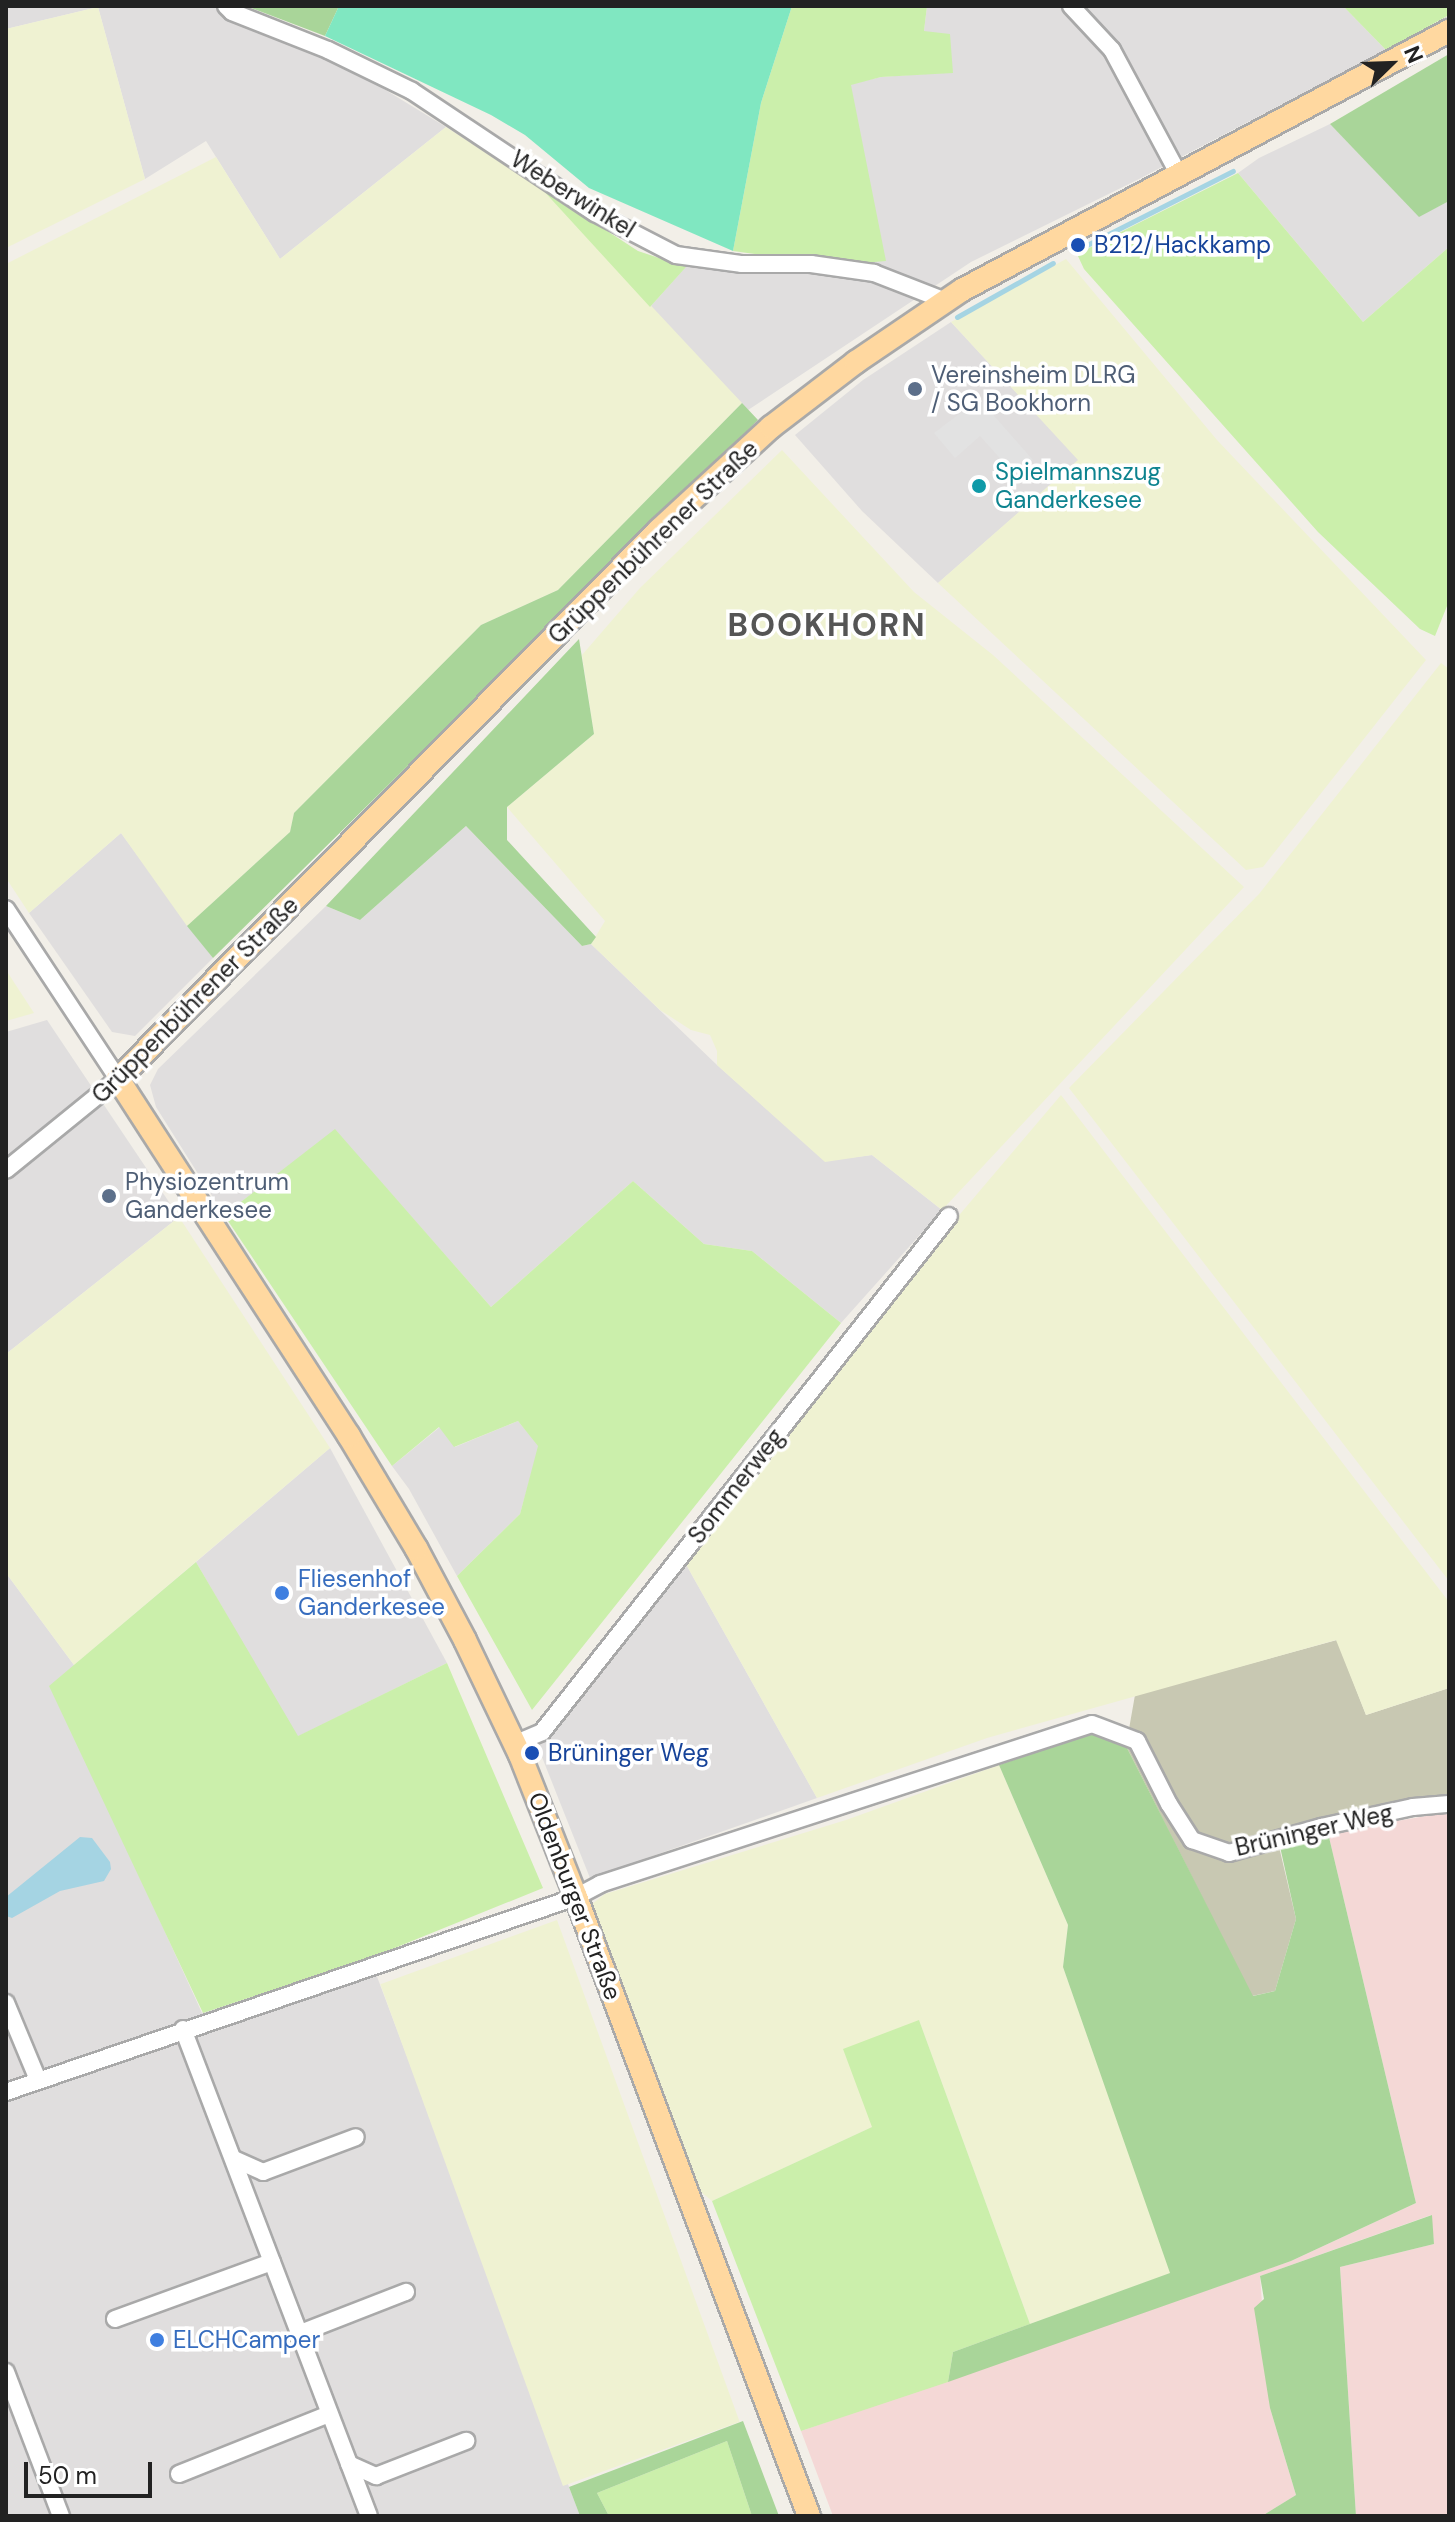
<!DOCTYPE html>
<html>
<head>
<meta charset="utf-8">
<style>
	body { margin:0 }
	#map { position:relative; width:1455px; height:2522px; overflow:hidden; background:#f2efe8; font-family:"DM Sans",sans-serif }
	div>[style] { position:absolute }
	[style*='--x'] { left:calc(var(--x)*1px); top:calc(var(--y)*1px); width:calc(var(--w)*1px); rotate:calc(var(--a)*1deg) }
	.residential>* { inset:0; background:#e0dede }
	.commercial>* { inset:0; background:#f4d8d6 }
	.construction>* { inset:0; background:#c8c8b2 }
	.farmland>* { inset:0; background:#eff2d2; transform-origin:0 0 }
	.grass>* { inset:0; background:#cbefab }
	.forest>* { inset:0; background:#a9d599 }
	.pitch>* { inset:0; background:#80e7c1 }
	.parking>* { inset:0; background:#e2e2e2 }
	.water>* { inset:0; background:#a5d4e3 }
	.stream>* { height:5px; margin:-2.5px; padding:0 2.5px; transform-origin:2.5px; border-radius:2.5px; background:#a5d4e3 }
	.roads { filter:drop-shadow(2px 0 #a9a9a9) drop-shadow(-2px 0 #a9a9a9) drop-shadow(0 2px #a9a9a9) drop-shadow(0 -2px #a9a9a9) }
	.minor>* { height:16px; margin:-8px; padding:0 8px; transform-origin:8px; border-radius:8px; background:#fff }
	.major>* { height:22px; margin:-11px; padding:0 11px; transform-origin:11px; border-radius:11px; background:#ffd8a0 }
	.dots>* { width:22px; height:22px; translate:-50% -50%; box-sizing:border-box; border:4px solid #fff; border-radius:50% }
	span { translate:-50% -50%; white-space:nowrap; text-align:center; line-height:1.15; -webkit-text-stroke:7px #fff; paint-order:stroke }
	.street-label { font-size:24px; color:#222 }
	.transit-label { font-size:24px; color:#164399 }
	.left { translate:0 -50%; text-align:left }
	.service-label { font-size:24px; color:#4e5e75 }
	.culture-label { font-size:24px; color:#0d838f }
	.shop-label { font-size:24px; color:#366cbe }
	.district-label { font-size:32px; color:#555; font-weight:700; letter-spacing:2px }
	.frame { position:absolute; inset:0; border:8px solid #222; pointer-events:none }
	.north { position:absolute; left:1351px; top:24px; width:80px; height:80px; -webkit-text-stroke:6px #fff; paint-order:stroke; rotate:67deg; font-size:22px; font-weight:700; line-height:32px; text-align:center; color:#222 }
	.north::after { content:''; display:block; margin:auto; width:28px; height:36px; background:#222; clip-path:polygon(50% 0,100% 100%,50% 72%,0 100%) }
	.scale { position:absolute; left:24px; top:2462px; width:128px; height:36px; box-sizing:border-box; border:4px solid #222; border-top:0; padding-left:10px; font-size:24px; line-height:28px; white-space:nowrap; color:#222; -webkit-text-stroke:6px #fff; paint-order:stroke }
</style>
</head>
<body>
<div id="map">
	<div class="residential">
		<i style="clip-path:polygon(6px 6px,217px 6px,229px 17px,330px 56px,446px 127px,280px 259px,206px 141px,145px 179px,98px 7px,6px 29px)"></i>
		<i style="clip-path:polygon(927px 6px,1343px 6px,1386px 50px,1139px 179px,971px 262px,748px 410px,650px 307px,692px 260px,810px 268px,851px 84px,881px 77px,953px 72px,924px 31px)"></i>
		<i style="clip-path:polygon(1330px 124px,1419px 216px,1449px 201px,1449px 247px,1363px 322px,1238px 173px,1259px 158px)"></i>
		<i style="clip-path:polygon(951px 322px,1079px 460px,938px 583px,862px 511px,795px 435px,863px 380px)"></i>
		<i style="clip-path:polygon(466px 826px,582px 946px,591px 944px,717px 1065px,825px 1161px,872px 1155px,942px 1210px,841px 1323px,752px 1251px,704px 1244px,633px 1181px,491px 1307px,335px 1130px,224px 1215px,156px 1107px,150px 1085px,158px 1069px,326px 906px,360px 920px)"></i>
		<i style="clip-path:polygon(121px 833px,213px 958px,135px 1036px,112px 1032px,29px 913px)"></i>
		<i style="clip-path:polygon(47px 1020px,179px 1217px,6px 1354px,6px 1032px)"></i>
		<i style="clip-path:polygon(518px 1421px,539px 1446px,520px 1514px,457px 1576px,409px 1489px,392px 1466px,440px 1427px,455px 1447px)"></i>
		<i style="clip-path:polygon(330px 1448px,447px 1663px,297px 1737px,196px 1562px)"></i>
		<i style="clip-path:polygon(683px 1559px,817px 1798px,590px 1878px,538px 1747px)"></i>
		<i style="clip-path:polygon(6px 1573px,74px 1665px,145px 1888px,202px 2013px,370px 1958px,580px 2516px,6px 2516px)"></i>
	</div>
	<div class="commercial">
		<i style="clip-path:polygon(1449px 1812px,1449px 2516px,1356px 2516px,1340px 2267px,1434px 2244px,1431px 2215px,1260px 2276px,1270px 2408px,1296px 2495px,1262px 2516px,833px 2516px,801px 2431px,1291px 2261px,1416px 2203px,1328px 1833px)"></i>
	</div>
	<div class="construction">
		<i style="clip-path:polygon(1337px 1640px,1366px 1715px,1449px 1688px,1449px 1794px,1390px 1802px,1276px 1834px,1296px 1919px,1275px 1991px,1252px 1996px,1126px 1746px,1135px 1695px)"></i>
	</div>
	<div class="farmland">
		<i style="clip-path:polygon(98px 7px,145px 179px,6px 248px,6px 29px)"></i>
		<i style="clip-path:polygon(446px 127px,541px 188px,742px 403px,558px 590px,481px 625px,294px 813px,290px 832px,187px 926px,121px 833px,29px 913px,6px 878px,6px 264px,216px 157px,280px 259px)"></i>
		<i style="clip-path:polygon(1066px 259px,1217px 440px,1426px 660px,1263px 867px,1246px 870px,938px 583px,1078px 460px,951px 322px)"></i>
		<i style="clip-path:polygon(782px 450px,914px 592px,993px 655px,1244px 887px,942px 1210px,872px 1155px,825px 1162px,717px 1065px,717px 1051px,710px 1035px,691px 1030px,660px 1010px,591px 944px,605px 921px,507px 807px,594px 734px,582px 655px,640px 588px)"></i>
		<i style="clip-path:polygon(1441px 663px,1449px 669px,1449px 1581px,1069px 1088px,1259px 894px)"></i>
		<i style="clip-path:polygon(6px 970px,34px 1013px,6px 1021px)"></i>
		<i style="clip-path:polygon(1061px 1095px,1449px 1602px,1449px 1688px,1366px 1715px,1336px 1640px,987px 1738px,817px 1798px,683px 1559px,955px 1220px)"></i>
		<i style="clip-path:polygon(179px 1217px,330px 1448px,74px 1665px,6px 1573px,6px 1354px)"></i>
		<i style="clip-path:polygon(999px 1765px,1068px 1925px,1063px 1967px,1171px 2273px,1030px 2324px,919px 2020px,872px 2127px,712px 2201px,701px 2192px,592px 1904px,605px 1894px,846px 1820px)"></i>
		<i style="left:557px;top:1920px;width:534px;height:188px;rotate:70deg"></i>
	</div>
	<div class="grass">
		<i style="clip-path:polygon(792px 6px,927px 6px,924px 31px,950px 34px,953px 73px,881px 77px,851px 85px,886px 261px,838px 265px,733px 251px,761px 103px)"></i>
		<i style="clip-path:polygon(1343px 6px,1449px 6px,1449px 15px,1386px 50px)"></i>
		<i style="clip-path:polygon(1238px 173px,1363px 322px,1449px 247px,1449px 601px,1435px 636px,1420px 629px,1318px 532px,1084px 269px,1077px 254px)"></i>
		<i style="clip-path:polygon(541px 188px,638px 251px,686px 267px,650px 307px)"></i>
		<i style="clip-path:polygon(335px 1129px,491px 1307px,633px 1181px,704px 1244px,752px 1251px,841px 1323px,532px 1710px,457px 1576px,520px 1514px,538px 1446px,518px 1421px,454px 1447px,439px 1427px,392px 1466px,224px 1215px)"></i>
		<i style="clip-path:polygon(196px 1562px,298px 1736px,447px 1663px,543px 1888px,370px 1958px,203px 2013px,49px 1686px)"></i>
		<i style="clip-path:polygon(919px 2020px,1030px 2324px,953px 2352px,948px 2382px,801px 2431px,712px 2201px,872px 2127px,843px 2049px)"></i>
		<i style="clip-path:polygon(727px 2441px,752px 2516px,609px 2516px,597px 2493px)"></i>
	</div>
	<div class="forest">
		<i style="clip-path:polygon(246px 6px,339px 6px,325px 36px)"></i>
		<i style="clip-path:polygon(1449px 54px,1449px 201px,1419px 217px,1330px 124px)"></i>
		<i style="clip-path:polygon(742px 403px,758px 420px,213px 958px,187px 926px,290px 832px,294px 813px,481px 625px,558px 590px)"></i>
		<i style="clip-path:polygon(579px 639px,594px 734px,507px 807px,507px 840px,596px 937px,591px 944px,582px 946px,466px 826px,360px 920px,326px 906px)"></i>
		<i style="clip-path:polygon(1093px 1733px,1126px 1746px,1253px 1996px,1275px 1991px,1296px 1919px,1279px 1842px,1328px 1833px,1416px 2203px,1291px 2261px,948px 2382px,953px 2352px,1170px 2273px,1063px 1967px,1068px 1925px,999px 1765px)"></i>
		<i style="clip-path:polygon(1432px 2215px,1434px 2244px,1340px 2267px,1356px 2516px,1262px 2516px,1296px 2495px,1270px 2408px,1254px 2308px,1264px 2299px,1260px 2276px)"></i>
		<i style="clip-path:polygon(743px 2421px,779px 2516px,752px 2516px,727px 2441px,597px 2493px,609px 2516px,580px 2516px,569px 2487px)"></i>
	</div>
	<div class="pitch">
		<i style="clip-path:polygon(339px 6px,792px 6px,761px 103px,733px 251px,589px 188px,525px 135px,491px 115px,325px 36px)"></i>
	</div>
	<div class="parking">
		<i style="clip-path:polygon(979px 399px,1033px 460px,1016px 476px,980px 436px,955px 458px,934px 433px)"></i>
	</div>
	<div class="water">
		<i style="clip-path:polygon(80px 1837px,92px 1838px,110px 1862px,111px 1869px,104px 1881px,60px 1891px,12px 1918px,6px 1916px,6px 1897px)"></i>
	</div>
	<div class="stream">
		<i style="--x:1075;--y:251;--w:177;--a:-26.9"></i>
		<i style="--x:957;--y:317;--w:110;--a:-29.4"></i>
	</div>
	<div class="roads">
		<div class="minor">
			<i style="--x:226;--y:6;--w:8;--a:45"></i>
			<i style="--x:232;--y:12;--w:103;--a:21.6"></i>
			<i style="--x:328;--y:50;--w:93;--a:26"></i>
			<i style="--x:412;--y:91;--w:220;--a:33.7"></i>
			<i style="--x:595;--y:213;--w:91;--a:27.4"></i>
			<i style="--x:676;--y:255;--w:67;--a:7.8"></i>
			<i style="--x:742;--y:264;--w:69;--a:0"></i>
			<i style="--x:811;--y:264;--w:64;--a:8.1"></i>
			<i style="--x:874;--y:273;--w:77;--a:21.3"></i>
			<i style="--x:1071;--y:6;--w:60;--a:47"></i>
			<i style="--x:1112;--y:50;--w:142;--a:61.8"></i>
			<i style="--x:6;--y:909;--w:204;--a:56.6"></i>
			<i style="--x:118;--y:1079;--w:144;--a:140.9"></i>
			<i style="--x:514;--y:1744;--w:30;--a:-23"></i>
			<i style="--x:542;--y:1732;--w:657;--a:-51.74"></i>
			<i style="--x:6;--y:2003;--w:83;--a:67.4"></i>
			<i style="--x:183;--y:2029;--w:521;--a:69.1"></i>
			<i style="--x:6;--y:2092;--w:602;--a:-18.89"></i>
			<i style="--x:576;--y:1897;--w:27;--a:-28"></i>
			<i style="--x:600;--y:1884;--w:517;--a:-18.01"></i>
			<i style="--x:1092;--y:1724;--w:48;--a:20.7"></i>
			<i style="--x:1137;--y:1741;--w:71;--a:63.1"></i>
			<i style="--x:1169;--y:1804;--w:43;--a:57.4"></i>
			<i style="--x:1192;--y:1840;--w:39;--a:19"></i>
			<i style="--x:1229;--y:1853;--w:96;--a:-15.8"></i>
			<i style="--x:1321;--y:1827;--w:94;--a:-12.3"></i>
			<i style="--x:1413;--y:1807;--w:36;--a:-5"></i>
			<i style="--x:234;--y:2159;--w:32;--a:24"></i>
			<i style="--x:263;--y:2172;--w:99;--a:-20.6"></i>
			<i style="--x:115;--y:2319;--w:167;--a:-20"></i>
			<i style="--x:298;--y:2334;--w:116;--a:-21.3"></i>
			<i style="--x:6;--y:2372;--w:154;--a:69.1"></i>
			<i style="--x:349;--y:2464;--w:30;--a:24"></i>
			<i style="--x:376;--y:2476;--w:97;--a:-21.3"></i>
			<i style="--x:179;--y:2474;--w:162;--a:-21.8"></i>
		</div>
		<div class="major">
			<i style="--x:809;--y:2516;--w:661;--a:-110.63"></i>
			<i style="--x:576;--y:1897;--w:153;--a:-111.5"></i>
			<i style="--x:520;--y:1755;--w:127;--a:-115.6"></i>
			<i style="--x:465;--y:1640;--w:104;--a:-118"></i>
			<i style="--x:416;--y:1548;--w:131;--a:-120.9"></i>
			<i style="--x:349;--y:1436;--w:425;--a:-122.9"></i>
			<i style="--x:118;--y:1079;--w:771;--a:-45.42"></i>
			<i style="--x:659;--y:530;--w:152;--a:-42.6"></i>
			<i style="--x:771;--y:427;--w:107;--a:-37.4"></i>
			<i style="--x:856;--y:362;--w:128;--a:-34.2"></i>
			<i style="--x:962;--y:290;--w:552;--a:-28.01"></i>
		</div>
	</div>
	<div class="dots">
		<i style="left:1078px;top:245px;background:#1a4fb4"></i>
		<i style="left:915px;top:389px;background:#5c6f8a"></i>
		<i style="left:979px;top:486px;background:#0f9aa8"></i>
		<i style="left:109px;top:1196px;background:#5c6f8a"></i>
		<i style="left:282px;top:1593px;background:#3f7fe0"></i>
		<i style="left:532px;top:1753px;background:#1a4fb4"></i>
		<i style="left:157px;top:2340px;background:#3f7fe0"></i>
	</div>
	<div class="street-label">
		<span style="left:573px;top:194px;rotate:32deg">Weberwinkel</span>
		<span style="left:653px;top:542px;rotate:-44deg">Grüppenbührener Straße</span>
		<span style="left:195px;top:1000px;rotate:-45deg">Grüppenbührener Straße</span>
		<span style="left:736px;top:1486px;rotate:-52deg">Sommerweg</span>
		<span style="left:1314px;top:1830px;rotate:-13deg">Brüninger Weg</span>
		<span style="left:575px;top:1896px;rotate:69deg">Oldenburger Straße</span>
	</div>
	<div class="transit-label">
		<span class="left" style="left:1094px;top:245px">B212/Hackkamp</span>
		<span class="left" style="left:548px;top:1753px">Brüninger Weg</span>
	</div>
	<div class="service-label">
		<span class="left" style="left:931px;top:389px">Vereinsheim DLRG<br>/ SG Bookhorn</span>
		<span class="left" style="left:125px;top:1196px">Physiozentrum<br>Ganderkesee</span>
	</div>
	<div class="culture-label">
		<span class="left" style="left:995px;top:486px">Spielmannszug<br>Ganderkesee</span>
	</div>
	<div class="shop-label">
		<span class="left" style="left:298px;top:1593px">Fliesenhof<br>Ganderkesee</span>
		<span class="left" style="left:173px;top:2340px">ELCHCamper</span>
	</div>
	<div class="district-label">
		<span style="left:827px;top:625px">BOOKHORN</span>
	</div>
	<div class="frame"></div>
	<div class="north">N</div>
	<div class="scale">50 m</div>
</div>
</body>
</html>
